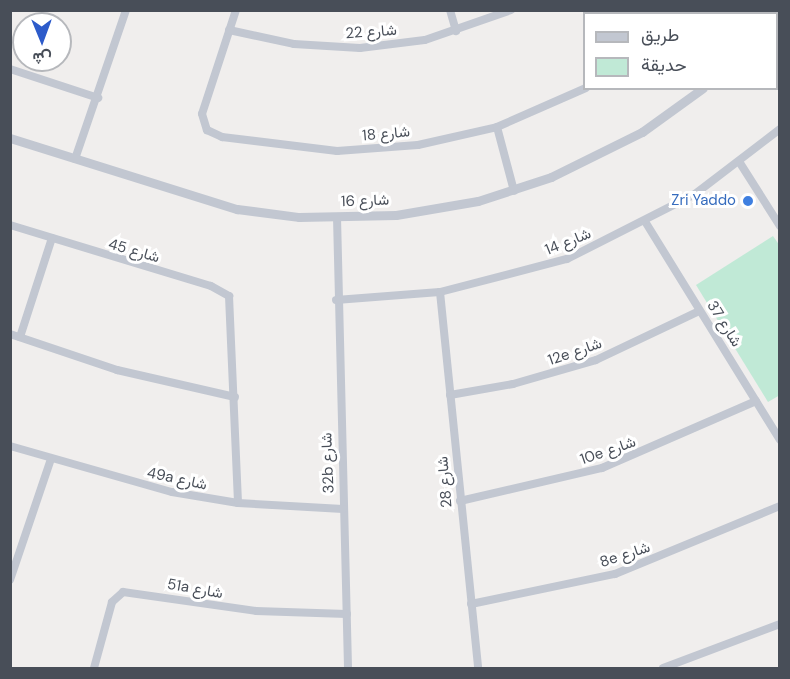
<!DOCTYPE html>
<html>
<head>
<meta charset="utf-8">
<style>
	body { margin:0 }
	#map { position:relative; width:790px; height:679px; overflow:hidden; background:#f0eeed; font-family:"DM Sans",Vazirmatn,sans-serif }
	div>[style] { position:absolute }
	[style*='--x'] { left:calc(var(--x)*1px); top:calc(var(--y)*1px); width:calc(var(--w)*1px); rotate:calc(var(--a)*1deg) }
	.green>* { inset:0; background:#c0e9d6 }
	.minor>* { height:8px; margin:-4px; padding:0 4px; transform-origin:4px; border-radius:4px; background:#c2c7d1 }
	.tertiary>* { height:9px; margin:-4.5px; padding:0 4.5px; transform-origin:4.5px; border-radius:4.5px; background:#c2c7d1 }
	.dots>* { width:16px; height:16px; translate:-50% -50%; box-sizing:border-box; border:3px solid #fff; border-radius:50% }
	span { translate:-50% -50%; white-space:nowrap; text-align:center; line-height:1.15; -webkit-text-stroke:6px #fff; paint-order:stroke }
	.street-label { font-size:15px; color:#484e58 }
	.shop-label { font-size:15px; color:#366cbe }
	.right { translate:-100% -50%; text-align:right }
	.frame { position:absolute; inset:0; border:12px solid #484e58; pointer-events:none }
	.legend { position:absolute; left:583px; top:12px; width:195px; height:78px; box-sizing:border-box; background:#fff; border:2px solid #b6b8bc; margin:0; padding:8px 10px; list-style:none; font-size:18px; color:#484e58 }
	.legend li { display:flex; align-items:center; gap:12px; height:30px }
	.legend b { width:30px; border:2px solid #b6b8bc }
	.north { position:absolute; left:12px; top:12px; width:60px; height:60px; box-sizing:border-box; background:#fff; border:2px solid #b6b8bc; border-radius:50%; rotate:179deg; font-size:16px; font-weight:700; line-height:24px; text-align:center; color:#484e58 }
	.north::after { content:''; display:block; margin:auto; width:21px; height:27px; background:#2d5bca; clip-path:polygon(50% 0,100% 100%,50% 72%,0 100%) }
</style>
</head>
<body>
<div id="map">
	<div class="green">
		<i style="clip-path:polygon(773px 236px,780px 246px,780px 395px,768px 402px,696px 285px)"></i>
	</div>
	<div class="minor">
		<i style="--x:236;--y:10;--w:109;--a:108.1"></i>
		<i style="--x:202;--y:114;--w:17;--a:73"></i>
		<i style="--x:207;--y:130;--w:17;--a:25"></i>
		<i style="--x:222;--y:137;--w:116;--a:6.9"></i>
		<i style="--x:337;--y:151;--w:81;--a:-4.2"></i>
		<i style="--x:418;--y:145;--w:81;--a:-12.8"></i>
		<i style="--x:497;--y:127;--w:97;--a:-23.7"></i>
		<i style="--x:450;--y:10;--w:22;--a:74"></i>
		<i style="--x:640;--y:10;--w:4;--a:63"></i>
		<i style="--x:688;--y:14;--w:5;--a:-53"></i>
		<i style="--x:776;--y:23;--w:5;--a:37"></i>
		<i style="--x:229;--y:30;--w:66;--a:12.2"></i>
		<i style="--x:294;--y:44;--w:66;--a:3.5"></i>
		<i style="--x:360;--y:48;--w:65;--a:-7"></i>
		<i style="--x:425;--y:40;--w:91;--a:-19.2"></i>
		<i style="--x:776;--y:30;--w:5;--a:37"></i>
		<i style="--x:10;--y:69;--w:93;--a:18.2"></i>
		<i style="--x:497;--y:127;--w:66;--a:75.1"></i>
		<i style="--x:75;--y:159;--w:157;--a:-71.1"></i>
		<i style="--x:740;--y:163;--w:75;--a:57.6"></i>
		<i style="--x:337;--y:217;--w:451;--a:88.6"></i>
		<i style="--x:646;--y:223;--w:255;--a:58.3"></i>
		<i style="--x:10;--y:225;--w:210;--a:16.9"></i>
		<i style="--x:211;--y:286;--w:21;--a:29"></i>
		<i style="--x:229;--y:296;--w:207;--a:87.5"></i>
		<i style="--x:440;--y:292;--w:378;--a:84.2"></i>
		<i style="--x:336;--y:300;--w:104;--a:-4.4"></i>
		<i style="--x:440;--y:292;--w:131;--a:-14.6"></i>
		<i style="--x:567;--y:259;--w:144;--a:-26.9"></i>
		<i style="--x:695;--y:194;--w:107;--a:-37.4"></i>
		<i style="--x:10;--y:334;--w:113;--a:18.6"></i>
		<i style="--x:117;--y:370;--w:121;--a:12.9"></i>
		<i style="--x:20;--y:337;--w:104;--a:-72.1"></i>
		<i style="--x:450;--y:395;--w:64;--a:-9.9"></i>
		<i style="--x:513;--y:384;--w:86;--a:-16.1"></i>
		<i style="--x:596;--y:360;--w:114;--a:-25.4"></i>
		<i style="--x:10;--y:446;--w:168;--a:15.9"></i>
		<i style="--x:172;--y:492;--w:67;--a:9.5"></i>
		<i style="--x:238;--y:503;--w:105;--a:3.3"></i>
		<i style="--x:460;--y:501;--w:146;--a:-13.1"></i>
		<i style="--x:602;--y:468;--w:168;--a:-23.5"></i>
		<i style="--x:10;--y:580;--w:128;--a:-71.3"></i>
		<i style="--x:471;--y:604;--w:147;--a:-11.8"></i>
		<i style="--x:615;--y:574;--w:178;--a:-22.4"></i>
		<i style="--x:94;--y:668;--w:68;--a:-74.7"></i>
		<i style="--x:112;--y:602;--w:15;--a:-42"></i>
		<i style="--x:123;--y:592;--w:134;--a:8.1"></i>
		<i style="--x:256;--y:611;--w:91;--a:1.9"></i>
		<i style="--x:663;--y:668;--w:125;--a:-20.6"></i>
	</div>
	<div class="tertiary">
		<i style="--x:776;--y:16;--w:5;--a:-37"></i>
		<i style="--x:10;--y:138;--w:238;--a:17.4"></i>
		<i style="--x:237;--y:209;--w:63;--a:7.4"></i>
		<i style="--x:299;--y:217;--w:97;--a:-1.2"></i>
		<i style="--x:396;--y:215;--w:83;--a:-9.7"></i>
		<i style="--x:478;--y:201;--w:77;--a:-18.2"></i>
		<i style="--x:551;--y:177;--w:102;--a:-26.3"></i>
		<i style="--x:642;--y:132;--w:75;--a:-35.8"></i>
	</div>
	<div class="dots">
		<i style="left:748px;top:201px;background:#3f7fe0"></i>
	</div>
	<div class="street-label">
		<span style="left:371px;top:32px;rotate:-4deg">شارع 22</span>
		<span style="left:386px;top:134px;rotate:-5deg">شارع 18</span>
		<span style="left:365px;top:201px;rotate:-2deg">شارع 16</span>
		<span style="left:568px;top:242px;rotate:-22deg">شارع 14</span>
		<span style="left:134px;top:251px;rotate:16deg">شارع 45</span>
		<span style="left:724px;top:324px;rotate:58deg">شارع 37</span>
		<span style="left:575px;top:352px;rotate:-19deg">12e شارع</span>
		<span style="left:608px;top:451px;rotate:-19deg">10e شارع</span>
		<span style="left:328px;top:463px;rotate:-92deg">32b شارع</span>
		<span style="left:177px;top:479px;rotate:12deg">49a شارع</span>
		<span style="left:445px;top:482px;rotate:-95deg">شارع 28</span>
		<span style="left:625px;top:555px;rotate:-18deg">8e شارع</span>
		<span style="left:195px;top:589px;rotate:10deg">51a شارع</span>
	</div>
	<div class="shop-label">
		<span class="right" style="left:736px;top:201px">Zri Yaddo</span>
	</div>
	<div class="frame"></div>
	<ul class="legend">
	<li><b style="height:8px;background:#c2c7d1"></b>طريق</li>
	<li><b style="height:16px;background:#c0e9d6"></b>حديقة</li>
	</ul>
	<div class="north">ش</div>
</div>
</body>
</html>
